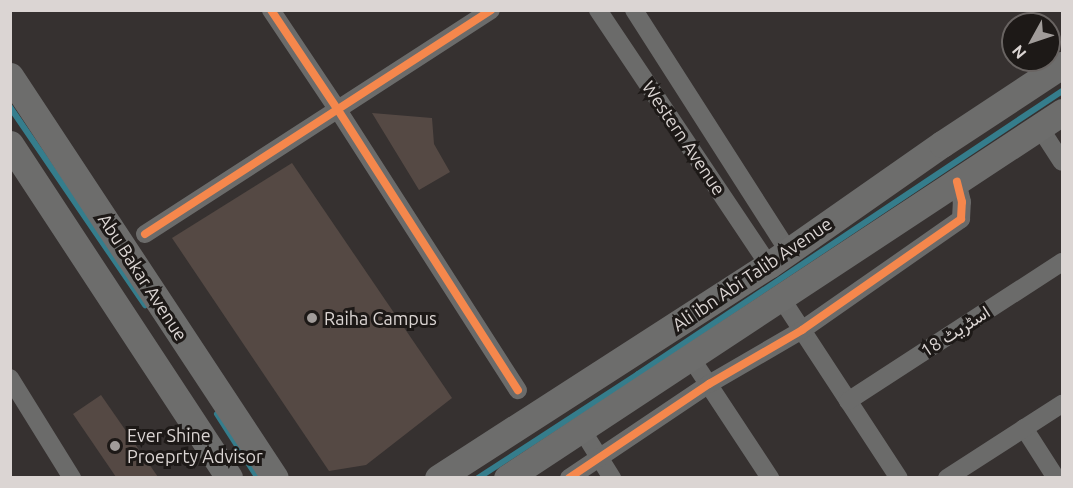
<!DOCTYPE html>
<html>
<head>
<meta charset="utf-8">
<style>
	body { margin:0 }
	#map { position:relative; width:1073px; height:488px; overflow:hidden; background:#363130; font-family:Ubuntu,Vazirmatn,sans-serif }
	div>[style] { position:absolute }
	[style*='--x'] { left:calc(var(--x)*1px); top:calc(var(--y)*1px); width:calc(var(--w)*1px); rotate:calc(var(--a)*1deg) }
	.stream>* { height:6px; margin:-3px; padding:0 3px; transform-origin:3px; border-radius:3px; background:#357d8c }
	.building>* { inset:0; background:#554944 }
	.minor>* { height:18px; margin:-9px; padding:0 9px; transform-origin:9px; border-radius:9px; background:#6b6b6a }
	.secondary>* { height:27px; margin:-13.5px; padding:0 13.5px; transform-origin:13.5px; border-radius:13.5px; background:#6d6d6c }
	.cycleway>* { height:8px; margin:-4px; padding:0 4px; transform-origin:4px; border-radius:4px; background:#f5874c }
	.dots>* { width:16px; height:16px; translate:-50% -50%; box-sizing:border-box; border:3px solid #1d1917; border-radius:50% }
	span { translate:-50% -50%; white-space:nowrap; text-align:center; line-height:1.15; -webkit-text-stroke:6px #1d1917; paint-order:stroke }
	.street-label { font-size:18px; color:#dbd5d3 }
	.poi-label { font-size:18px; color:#dbd5d3 }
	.left { translate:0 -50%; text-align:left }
	.frame { position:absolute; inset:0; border:12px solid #dbd5d3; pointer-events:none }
	.north { position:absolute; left:1001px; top:12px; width:60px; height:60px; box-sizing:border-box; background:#1d1917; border:2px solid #696462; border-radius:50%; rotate:230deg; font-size:16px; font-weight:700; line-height:24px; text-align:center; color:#dbd5d3 }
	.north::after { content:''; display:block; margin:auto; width:21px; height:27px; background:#a19c9a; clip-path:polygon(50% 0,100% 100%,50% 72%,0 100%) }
</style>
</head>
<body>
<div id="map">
	<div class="stream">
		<i style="--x:10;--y:107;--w:240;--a:55.7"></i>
		<i style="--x:217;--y:414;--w:76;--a:57.4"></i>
		<i style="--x:478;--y:478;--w:191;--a:-33"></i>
		<i style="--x:638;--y:374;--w:510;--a:-33.72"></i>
	</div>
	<div class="building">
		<i style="clip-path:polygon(372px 113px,432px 118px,434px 144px,450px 172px,419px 190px)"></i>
		<i style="clip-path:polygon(292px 163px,452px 398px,366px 465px,329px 471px,172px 238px)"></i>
		<i style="clip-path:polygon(101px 395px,158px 477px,116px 477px,73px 414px)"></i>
	</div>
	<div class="minor">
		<i style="--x:271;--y:10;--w:120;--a:56.2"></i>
		<i style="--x:338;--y:110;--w:333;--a:57.3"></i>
		<i style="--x:598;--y:10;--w:307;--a:56.2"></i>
		<i style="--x:634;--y:10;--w:286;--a:57.4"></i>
		<i style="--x:1040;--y:128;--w:40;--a:57.1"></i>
		<i style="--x:145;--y:234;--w:412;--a:-32.9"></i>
		<i style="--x:781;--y:298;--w:215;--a:56.8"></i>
		<i style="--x:691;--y:358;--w:144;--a:56.6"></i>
		<i style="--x:10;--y:378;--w:118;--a:58.2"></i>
		<i style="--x:848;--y:401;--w:255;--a:-33"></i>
		<i style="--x:1024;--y:428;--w:59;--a:57.4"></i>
		<i style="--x:582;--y:430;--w:57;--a:58"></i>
		<i style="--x:569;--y:478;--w:169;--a:-33.9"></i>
		<i style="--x:709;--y:384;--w:108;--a:-30.1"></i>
		<i style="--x:802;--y:330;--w:194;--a:-34.9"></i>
		<i style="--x:961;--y:219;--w:17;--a:-87"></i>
		<i style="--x:962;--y:202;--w:21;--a:-104"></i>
		<i style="--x:947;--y:478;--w:137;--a:-32.8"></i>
	</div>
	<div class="secondary">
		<i style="--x:10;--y:76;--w:481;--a:56.6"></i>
		<i style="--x:10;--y:144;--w:399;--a:56.7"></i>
		<i style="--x:438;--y:478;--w:394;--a:-32.8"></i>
		<i style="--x:769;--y:265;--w:211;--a:-35"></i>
		<i style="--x:942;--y:144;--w:144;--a:-33.4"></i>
		<i style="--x:507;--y:478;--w:665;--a:-33.4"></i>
	</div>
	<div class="cycleway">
		<i style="--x:271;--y:10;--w:120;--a:56.2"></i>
		<i style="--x:338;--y:110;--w:333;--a:57.3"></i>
		<i style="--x:145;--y:234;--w:412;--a:-32.9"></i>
		<i style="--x:569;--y:478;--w:169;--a:-33.9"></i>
		<i style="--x:709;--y:384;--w:108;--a:-30.1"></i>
		<i style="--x:802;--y:330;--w:194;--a:-34.9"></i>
		<i style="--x:961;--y:219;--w:17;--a:-87"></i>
		<i style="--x:962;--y:202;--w:21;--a:-104"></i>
	</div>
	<div class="dots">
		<i style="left:312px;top:318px;background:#a19c9a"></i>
		<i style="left:115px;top:446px;background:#a19c9a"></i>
	</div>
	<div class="street-label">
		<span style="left:684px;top:138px;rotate:56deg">Western Avenue</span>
		<span style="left:752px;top:274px;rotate:-34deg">Ali ibn Abi Talib Avenue</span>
		<span style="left:143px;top:277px;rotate:57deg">Abu Bakar Avenue</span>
		<span style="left:955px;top:331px;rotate:-33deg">اسٹریٹ 18</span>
	</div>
	<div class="poi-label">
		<span class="left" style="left:324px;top:318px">Raiha Campus</span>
		<span class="left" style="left:127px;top:446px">Ever Shine<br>Proeprty Advisor</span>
	</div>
	<div class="frame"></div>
	<div class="north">N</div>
</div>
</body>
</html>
